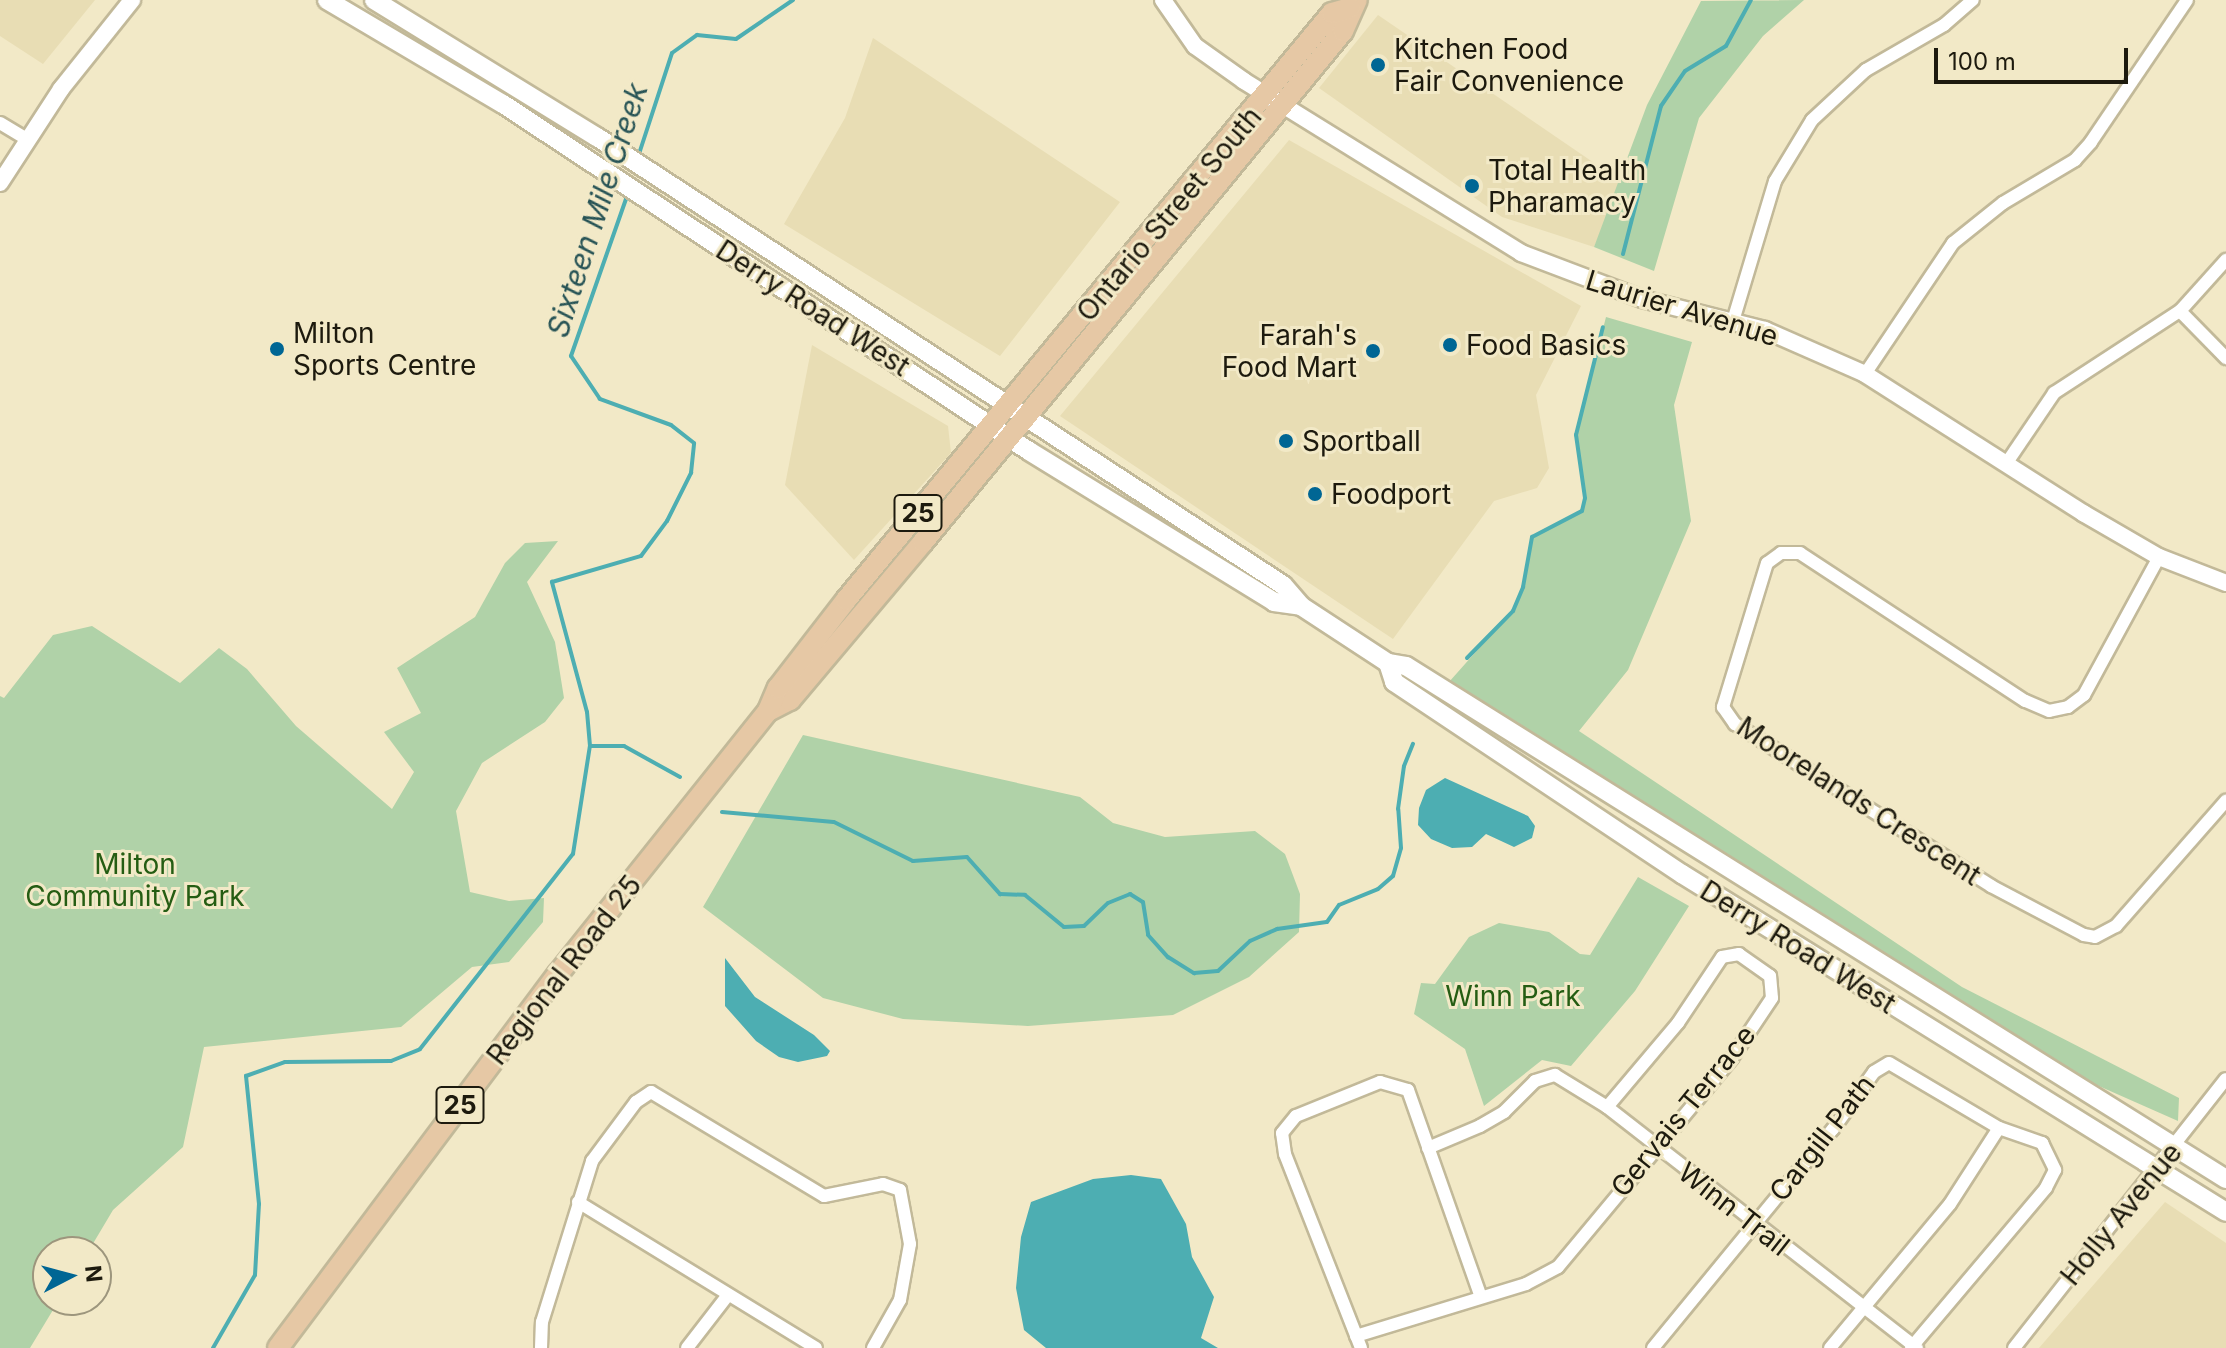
<!DOCTYPE html>
<html>
<head>
<meta charset="utf-8">
<style>
	body { margin:0 }
	#map { position:relative; width:2226px; height:1348px; overflow:hidden; background:#f2e9c7; font-family:Inter,sans-serif }
	div>[style] { position:absolute }
	[style*='--x'] { left:calc(var(--x)*1px); top:calc(var(--y)*1px); width:calc(var(--w)*1px); rotate:calc(var(--a)*1deg) }
	.built>* { inset:0; background:#e8ddb4 }
	.green>* { inset:0; background:#b0d2a8 }
	.water>* { inset:0; background:#4daeb2 }
	.stream>* { height:4px; margin:-2px; padding:0 2px; transform-origin:2px; border-radius:2px; background:#4daeb2 }
	.roads { filter:drop-shadow(2px 0 #c2b999) drop-shadow(-2px 0 #c2b999) drop-shadow(0 2px #c2b999) drop-shadow(0 -2px #c2b999) }
	.minor>* { height:12px; margin:-6px; padding:0 6px; transform-origin:6px; border-radius:6px; background:#fff }
	.tertiary>* { height:16px; margin:-8px; padding:0 8px; transform-origin:8px; border-radius:8px; background:#fff }
	.secondary>* { height:18px; margin:-9px; padding:0 9px; transform-origin:9px; border-radius:9px; background:#fff }
	.primary>* { height:20px; margin:-10px; padding:0 10px; transform-origin:10px; border-radius:10px; background:#e6c8a5 }
	.dots>* { width:22px; height:22px; translate:-50% -50%; box-sizing:border-box; border:4px solid #f2e9c7; border-radius:50% }
	span { translate:-50% -50%; white-space:nowrap; text-align:center; line-height:1.15; -webkit-text-stroke:6px #f2e9c7; paint-order:stroke }
	.shield-label span { padding:2px 6px; background:#f2e9c7; border:2px solid; border-radius:6px; -webkit-text-stroke-width:0 }
	.shield-label { font-size:26px; color:#1d1a0e; font-weight:700 }
	.poi-label { font-size:28px; color:#1d1a0e }
	.left { translate:0 -50%; text-align:left }
	.right { translate:-100% -50%; text-align:right }
	.street-label { font-size:28px; color:#1d1a0e }
	.park-label { font-size:28px; color:#255d13 }
	.water-label { font-size:30px; color:#285456; font-style:italic }
	.north { position:absolute; left:32px; top:1236px; width:80px; height:80px; box-sizing:border-box; background:#f2e9c7; border:2px solid #9d967d; border-radius:50%; rotate:84deg; font-size:22px; font-weight:700; line-height:32px; text-align:center; color:#1d1a0e }
	.north::after { content:''; display:block; margin:auto; width:28px; height:36px; background:#006694; clip-path:polygon(50% 0,100% 100%,50% 72%,0 100%) }
	.scale { position:absolute; left:1934px; top:48px; width:194px; height:36px; box-sizing:border-box; border:4px solid #1d1a0e; border-top:0; padding-left:10px; font-size:24px; line-height:28px; white-space:nowrap; color:#1d1a0e; -webkit-text-stroke:6px #f2e9c7; paint-order:stroke }
</style>
</head>
<body>
<div id="map">
	<div class="built">
		<i style="clip-path:polygon(0 0,95px 0,43px 64px,0 36px)"></i>
		<i style="clip-path:polygon(1378px 15px,1622px 182px,1594px 247px,1502px 217px,1319px 88px)"></i>
		<i style="clip-path:polygon(873px 38px,1120px 202px,1000px 356px,784px 224px,845px 118px)"></i>
		<i style="clip-path:polygon(1289px 140px,1581px 306px,1536px 395px,1549px 468px,1537px 488px,1494px 501px,1393px 639px,1060px 416px)"></i>
		<i style="clip-path:polygon(812px 345px,948px 426px,951px 453px,854px 560px,785px 485px)"></i>
		<i style="clip-path:polygon(2165px 1202px,2226px 1243px,2226px 1348px,2039px 1348px)"></i>
	</div>
	<div class="green">
		<i style="clip-path:polygon(1804px 0,1763px 36px,1699px 118px,1654px 271px,1594px 247px,1647px 105px,1701px 1px)"></i>
		<i style="clip-path:polygon(1606px 317px,1692px 342px,1674px 405px,1691px 521px,1628px 670px,1579px 731px,1962px 987px,2179px 1098px,2178px 1121px,1972px 1030px,1441px 691px,1513px 610px,1523px 587px,1532px 537px,1582px 511px,1585px 498px,1576px 435px)"></i>
		<i style="clip-path:polygon(558px 541px,527px 582px,555px 642px,564px 698px,545px 722px,482px 763px,456px 811px,470px 892px,509px 901px,544px 898px,543px 922px,509px 962px,472px 967px,401px 1027px,204px 1047px,183px 1147px,113px 1210px,88px 1252px,48px 1252px,48px 1300px,59px 1300px,30px 1348px,0 1348px,0 696px,4px 698px,53px 635px,92px 626px,180px 683px,219px 648px,247px 669px,296px 726px,392px 809px,414px 772px,384px 732px,421px 713px,397px 668px,475px 617px,505px 563px,525px 543px)"></i>
		<i style="clip-path:polygon(803px 735px,1080px 797px,1113px 823px,1165px 837px,1255px 831px,1285px 854px,1300px 894px,1299px 932px,1249px 977px,1173px 1015px,1028px 1026px,903px 1019px,823px 998px,703px 907px)"></i>
		<i style="clip-path:polygon(1638px 877px,1689px 906px,1635px 991px,1571px 1066px,1542px 1060px,1484px 1106px,1465px 1049px,1414px 1014px,1421px 983px,1435px 984px,1469px 937px,1499px 923px,1549px 932px,1580px 954px,1590px 955px)"></i>
	</div>
	<div class="water">
		<i style="clip-path:polygon(1445px 778px,1528px 816px,1535px 826px,1532px 838px,1514px 847px,1486px 834px,1472px 847px,1452px 848px,1431px 839px,1418px 825px,1419px 808px,1426px 790px)"></i>
		<i style="clip-path:polygon(725px 958px,755px 997px,814px 1035px,830px 1051px,827px 1056px,798px 1062px,779px 1057px,756px 1041px,725px 1006px)"></i>
		<i style="clip-path:polygon(1131px 1175px,1161px 1179px,1186px 1224px,1192px 1257px,1214px 1297px,1201px 1338px,1218px 1348px,1046px 1348px,1024px 1330px,1016px 1288px,1021px 1237px,1031px 1202px,1093px 1179px)"></i>
	</div>
	<div class="stream">
		<i style="--x:638;--y:157;--w:109;--a:-71.9"></i>
		<i style="--x:672;--y:53;--w:31;--a:-36"></i>
		<i style="--x:697;--y:35;--w:39;--a:6"></i>
		<i style="--x:736;--y:39;--w:69;--a:-34.4"></i>
		<i style="--x:1623;--y:254;--w:153;--a:-75.6"></i>
		<i style="--x:1661;--y:106;--w:42;--a:-55.6"></i>
		<i style="--x:1685;--y:71;--w:48;--a:-31.4"></i>
		<i style="--x:1726;--y:46;--w:52;--a:-61.5"></i>
		<i style="--x:1467;--y:658;--w:66;--a:-45.6"></i>
		<i style="--x:1513;--y:611;--w:26;--a:-67"></i>
		<i style="--x:1523;--y:587;--w:51;--a:-79.8"></i>
		<i style="--x:1532;--y:537;--w:56;--a:-27.5"></i>
		<i style="--x:1582;--y:511;--w:13;--a:-77"></i>
		<i style="--x:1585;--y:498;--w:64;--a:-98.1"></i>
		<i style="--x:1576;--y:435;--w:111;--a:-76"></i>
		<i style="--x:591;--y:746;--w:33;--a:0"></i>
		<i style="--x:624;--y:746;--w:64;--a:29"></i>
		<i style="--x:722;--y:812;--w:112;--a:5.1"></i>
		<i style="--x:834;--y:822;--w:88;--a:26.3"></i>
		<i style="--x:913;--y:861;--w:54;--a:-4.2"></i>
		<i style="--x:967;--y:857;--w:50;--a:48.3"></i>
		<i style="--x:1000;--y:894;--w:25;--a:2"></i>
		<i style="--x:1025;--y:895;--w:50;--a:39.4"></i>
		<i style="--x:1064;--y:927;--w:20;--a:-3"></i>
		<i style="--x:1084;--y:926;--w:33;--a:-44"></i>
		<i style="--x:1108;--y:903;--w:24;--a:-22"></i>
		<i style="--x:1130;--y:894;--w:15;--a:32"></i>
		<i style="--x:1143;--y:902;--w:33;--a:81"></i>
		<i style="--x:1148;--y:935;--w:30;--a:48"></i>
		<i style="--x:1168;--y:957;--w:31;--a:32"></i>
		<i style="--x:1194;--y:973;--w:24;--a:-5"></i>
		<i style="--x:1218;--y:971;--w:44;--a:-43.2"></i>
		<i style="--x:1250;--y:941;--w:30;--a:-24"></i>
		<i style="--x:1277;--y:929;--w:50;--a:-8"></i>
		<i style="--x:1327;--y:922;--w:21;--a:-55"></i>
		<i style="--x:1339;--y:905;--w:42;--a:-22.3"></i>
		<i style="--x:1378;--y:889;--w:20;--a:-41"></i>
		<i style="--x:1393;--y:876;--w:29;--a:-74"></i>
		<i style="--x:1401;--y:848;--w:39;--a:-94"></i>
		<i style="--x:1398;--y:809;--w:43;--a:-82.1"></i>
		<i style="--x:1404;--y:766;--w:24;--a:-68"></i>
		<i style="--x:213;--y:1348;--w:84;--a:-60.1"></i>
		<i style="--x:255;--y:1275;--w:71;--a:-86.8"></i>
		<i style="--x:259;--y:1204;--w:129;--a:-95.8"></i>
		<i style="--x:246;--y:1076;--w:41;--a:-19.7"></i>
		<i style="--x:285;--y:1062;--w:106;--a:-0.5"></i>
		<i style="--x:391;--y:1061;--w:31;--a:-22"></i>
		<i style="--x:420;--y:1049;--w:248;--a:-51.9"></i>
		<i style="--x:573;--y:854;--w:109;--a:-81.1"></i>
		<i style="--x:590;--y:746;--w:34;--a:-95"></i>
		<i style="--x:587;--y:712;--w:135;--a:-105.1"></i>
		<i style="--x:552;--y:582;--w:93;--a:-16.3"></i>
		<i style="--x:641;--y:556;--w:44;--a:-53.4"></i>
		<i style="--x:667;--y:521;--w:54;--a:-63.4"></i>
		<i style="--x:691;--y:473;--w:30;--a:-84"></i>
		<i style="--x:694;--y:443;--w:29;--a:-142"></i>
		<i style="--x:671;--y:425;--w:76;--a:-159.9"></i>
		<i style="--x:600;--y:399;--w:52;--a:-124"></i>
		<i style="--x:571;--y:356;--w:173;--a:-70.7"></i>
	</div>
	<div class="roads">
		<div class="minor">
			<i style="--x:0;--y:123;--w:33;--a:31"></i>
			<i style="--x:2180;--y:311;--w:66;--a:45.6"></i>
			<i style="--x:1733;--y:321;--w:146;--a:-73.3"></i>
			<i style="--x:1775;--y:181;--w:71;--a:-58.8"></i>
			<i style="--x:1812;--y:120;--w:74;--a:-42.8"></i>
			<i style="--x:1866;--y:70;--w:90;--a:-30"></i>
			<i style="--x:1944;--y:25;--w:38;--a:-41"></i>
			<i style="--x:1865;--y:374;--w:158;--a:-56.1"></i>
			<i style="--x:1953;--y:243;--w:64;--a:-38.7"></i>
			<i style="--x:2003;--y:203;--w:84;--a:-30.8"></i>
			<i style="--x:2075;--y:160;--w:24;--a:-48"></i>
			<i style="--x:2091;--y:142;--w:171;--a:-55.9"></i>
			<i style="--x:2006;--y:464;--w:86;--a:-55.9"></i>
			<i style="--x:2054;--y:393;--w:150;--a:-33.1"></i>
			<i style="--x:2180;--y:311;--w:69;--a:-48"></i>
			<i style="--x:2159;--y:557;--w:157;--a:118.5"></i>
			<i style="--x:2084;--y:695;--w:20;--a:143"></i>
			<i style="--x:2068;--y:707;--w:19;--a:168"></i>
			<i style="--x:2049;--y:711;--w:26;--a:-157"></i>
			<i style="--x:2025;--y:701;--w:269;--a:-146.7"></i>
			<i style="--x:1800;--y:553;--w:19;--a:180"></i>
			<i style="--x:1781;--y:553;--w:17;--a:144"></i>
			<i style="--x:1767;--y:563;--w:151;--a:107"></i>
			<i style="--x:1723;--y:707;--w:21;--a:55"></i>
			<i style="--x:1735;--y:724;--w:303;--a:32.3"></i>
			<i style="--x:1991;--y:886;--w:105;--a:27.8"></i>
			<i style="--x:2084;--y:935;--w:11;--a:10"></i>
			<i style="--x:2095;--y:937;--w:24;--a:-28"></i>
			<i style="--x:2116;--y:926;--w:167;--a:-48.7"></i>
			<i style="--x:1428;--y:1148;--w:56;--a:-22.9"></i>
			<i style="--x:1480;--y:1126;--w:28;--a:-30"></i>
			<i style="--x:1504;--y:1112;--w:44;--a:-45"></i>
			<i style="--x:1535;--y:1081;--w:21;--a:-17"></i>
			<i style="--x:1555;--y:1075;--w:61;--a:31.6"></i>
			<i style="--x:1607;--y:1107;--w:393;--a:37.9"></i>
			<i style="--x:578;--y:1202;--w:279;--a:31.5"></i>
			<i style="--x:1356;--y:1336;--w:178;--a:-17"></i>
			<i style="--x:1526;--y:1284;--w:36;--a:-28"></i>
			<i style="--x:1558;--y:1267;--w:272;--a:-50.2"></i>
			<i style="--x:1732;--y:1058;--w:72;--a:-56.3"></i>
			<i style="--x:1772;--y:998;--w:22;--a:-95"></i>
			<i style="--x:1770;--y:976;--w:38;--a:-145"></i>
			<i style="--x:1739;--y:954;--w:17;--a:170"></i>
			<i style="--x:1722;--y:957;--w:79;--a:123.7"></i>
			<i style="--x:1678;--y:1023;--w:110;--a:130.2"></i>
			<i style="--x:541;--y:1348;--w:26;--a:-88"></i>
			<i style="--x:542;--y:1322;--w:169;--a:-72.7"></i>
			<i style="--x:592;--y:1161;--w:74;--a:-53.3"></i>
			<i style="--x:636;--y:1102;--w:18;--a:-34"></i>
			<i style="--x:651;--y:1092;--w:202;--a:31"></i>
			<i style="--x:824;--y:1196;--w:60;--a:-11.5"></i>
			<i style="--x:883;--y:1184;--w:18;--a:19"></i>
			<i style="--x:900;--y:1190;--w:55;--a:79.5"></i>
			<i style="--x:910;--y:1244;--w:57;--a:100.1"></i>
			<i style="--x:900;--y:1300;--w:55;--a:119.4"></i>
			<i style="--x:687;--y:1348;--w:67;--a:-52.3"></i>
			<i style="--x:1361;--y:1348;--w:208;--a:-111.4"></i>
			<i style="--x:1285;--y:1154;--w:21;--a:-98"></i>
			<i style="--x:1282;--y:1133;--w:22;--a:-51"></i>
			<i style="--x:1296;--y:1116;--w:91;--a:-22"></i>
			<i style="--x:1380;--y:1082;--w:29;--a:16"></i>
			<i style="--x:1408;--y:1090;--w:217;--a:70.6"></i>
			<i style="--x:1653;--y:1348;--w:283;--a:-50.6"></i>
			<i style="--x:1833;--y:1129;--w:70;--a:-54.3"></i>
			<i style="--x:1874;--y:1072;--w:17;--a:-31"></i>
			<i style="--x:1889;--y:1063;--w:128;--a:30.6"></i>
			<i style="--x:1999;--y:1128;--w:46;--a:19.2"></i>
			<i style="--x:2042;--y:1143;--w:30;--a:64"></i>
			<i style="--x:2055;--y:1170;--w:20;--a:117"></i>
			<i style="--x:2046;--y:1188;--w:209;--a:130.2"></i>
			<i style="--x:1830;--y:1348;--w:187;--a:-50.2"></i>
			<i style="--x:1950;--y:1204;--w:90;--a:-57.2"></i>
			<i style="--x:2014;--y:1348;--w:342;--a:-51.8"></i>
		</div>
		<div class="tertiary">
			<i style="--x:1163;--y:0;--w:56;--a:55.2"></i>
			<i style="--x:1195;--y:46;--w:60;--a:35.5"></i>
			<i style="--x:1244;--y:81;--w:326;--a:31.8"></i>
			<i style="--x:1521;--y:253;--w:129;--a:20.8"></i>
			<i style="--x:1642;--y:299;--w:127;--a:14.1"></i>
			<i style="--x:1765;--y:330;--w:109;--a:23.7"></i>
			<i style="--x:1865;--y:374;--w:259;--a:32.5"></i>
			<i style="--x:2083;--y:513;--w:88;--a:30.1"></i>
			<i style="--x:2159;--y:557;--w:72;--a:21.2"></i>
			<i style="--x:0;--y:183;--w:112;--a:-57"></i>
			<i style="--x:61;--y:89;--w:114;--a:-51.4"></i>
		</div>
		<div class="secondary">
			<i style="--x:327;--y:0;--w:204;--a:30.6"></i>
			<i style="--x:503;--y:104;--w:630;--a:33.41"></i>
			<i style="--x:1029;--y:451;--w:288;--a:31.6"></i>
			<i style="--x:1274;--y:602;--w:27;--a:8"></i>
			<i style="--x:374;--y:0;--w:262;--a:31.6"></i>
			<i style="--x:597;--y:137;--w:819;--a:33.15"></i>
			<i style="--x:1283;--y:585;--w:28;--a:49"></i>
			<i style="--x:1301;--y:606;--w:104;--a:33.2"></i>
			<i style="--x:1388;--y:663;--w:18;--a:9"></i>
			<i style="--x:1406;--y:666;--w:967;--a:32.03"></i>
			<i style="--x:1388;--y:663;--w:20;--a:72"></i>
			<i style="--x:1394;--y:682;--w:346;--a:33.7"></i>
			<i style="--x:1682;--y:874;--w:640;--a:31.85"></i>
		</div>
		<div class="primary">
			<i style="--x:768;--y:711;--w:25;--a:-27"></i>
			<i style="--x:790;--y:700;--w:207;--a:-49.9"></i>
			<i style="--x:923;--y:542;--w:661;--a:-50.58"></i>
			<i style="--x:1343;--y:31;--w:34;--a:-66"></i>
			<i style="--x:278;--y:1348;--w:467;--a:-53.2"></i>
			<i style="--x:558;--y:974;--w:337;--a:-51.4"></i>
			<i style="--x:768;--y:711;--w:25;--a:-67"></i>
			<i style="--x:778;--y:688;--w:111;--a:-52.3"></i>
			<i style="--x:846;--y:600;--w:762;--a:-50.38"></i>
			<i style="--x:1332;--y:13;--w:19;--a:-16"></i>
		</div>
	</div>
	<div class="dots">
		<i style="left:1378px;top:65px;background:#006694"></i>
		<i style="left:1472px;top:186px;background:#006694"></i>
		<i style="left:1450px;top:345px;background:#006694"></i>
		<i style="left:277px;top:349px;background:#006694"></i>
		<i style="left:1373px;top:351px;background:#006694"></i>
		<i style="left:1286px;top:441px;background:#006694"></i>
		<i style="left:1315px;top:494px;background:#006694"></i>
	</div>
	<div class="shield-label">
		<span style="left:918px;top:513px">25</span>
		<span style="left:460px;top:1105px">25</span>
	</div>
	<div class="poi-label">
		<span class="left" style="left:1394px;top:65px">Kitchen Food<br>Fair Convenience</span>
		<span class="left" style="left:1488px;top:186px">Total Health<br>Pharamacy</span>
		<span class="left" style="left:293px;top:349px">Milton<br>Sports Centre</span>
		<span class="right" style="left:1357px;top:351px">Farah's<br>Food Mart</span>
		<span class="left" style="left:1466px;top:345px">Food Basics</span>
		<span class="left" style="left:1302px;top:441px">Sportball</span>
		<span class="left" style="left:1331px;top:494px">Foodport</span>
	</div>
	<div class="street-label">
		<span style="left:1169px;top:214px;rotate:-50deg">Ontario Street South</span>
		<span style="left:813px;top:308px;rotate:33deg">Derry Road West</span>
		<span style="left:1682px;top:308px;rotate:17deg">Laurier Avenue</span>
		<span style="left:1859px;top:801px;rotate:33deg">Moorelands Crescent</span>
		<span style="left:1798px;top:947px;rotate:32deg">Derry Road West</span>
		<span style="left:564px;top:970px;rotate:-52deg">Regional Road 25</span>
		<span style="left:1683px;top:1111px;rotate:-51deg">Gervais Terrace</span>
		<span style="left:1822px;top:1138px;rotate:-52deg">Cargill Path</span>
		<span style="left:1734px;top:1209px;rotate:38deg">Winn Trail</span>
		<span style="left:2121px;top:1214px;rotate:-51deg">Holly Avenue</span>
	</div>
	<div class="park-label">
		<span style="left:135px;top:880px">Milton<br>Community Park</span>
		<span style="left:1513px;top:996px">Winn Park</span>
	</div>
	<div class="water-label">
		<span style="left:597px;top:210px;rotate:-72deg">Sixteen Mile Creek</span>
	</div>
	<div class="north">N</div>
	<div class="scale">100 m</div>
</div>
</body>
</html>
